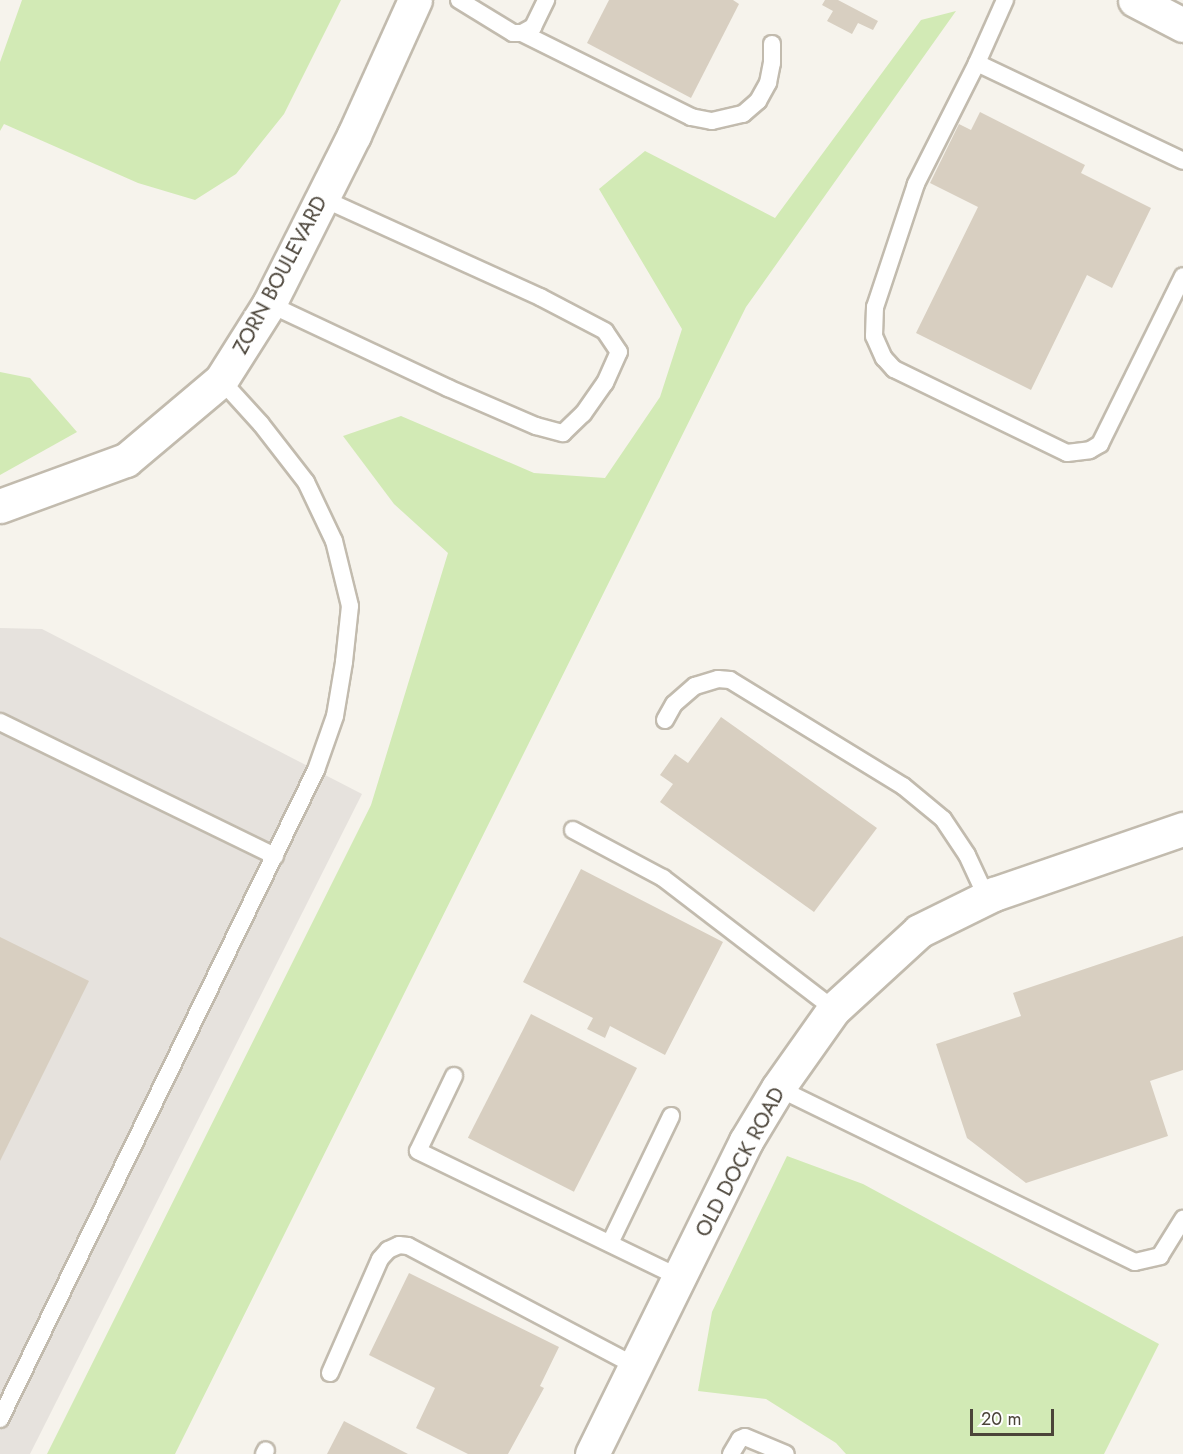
<!DOCTYPE html>
<html>
<head>
<meta charset="utf-8">
<style>
	body { margin:0 }
	#map { position:relative; width:1183px; height:1454px; overflow:hidden; background:#f6f3ec; font-family:Jost,sans-serif }
	div>[style] { position:absolute }
	[style*='--x'] { left:calc(var(--x)*1px); top:calc(var(--y)*1px); width:calc(var(--w)*1px); rotate:calc(var(--a)*1deg) }
	.industrial>* { inset:0; background:#e6e2dd }
	.green>* { inset:0; background:#d2eab5 }
	.building>* { inset:0; background:#d8cfc1; transform-origin:0 0 }
	.roads { filter:drop-shadow(2px 0 #c2bbae) drop-shadow(-2px 0 #c2bbae) drop-shadow(0 2px #c2bbae) drop-shadow(0 -2px #c2bbae) }
	.service>* { height:16px; margin:-8px; padding:0 8px; transform-origin:8px; border-radius:8px; background:#fff }
	.minor>* { height:33px; margin:-16.5px; padding:0 16.5px; transform-origin:16.5px; border-radius:16.5px; background:#fff }
	span { translate:-50% -50%; white-space:nowrap; text-align:center; line-height:1.15; -webkit-text-stroke:4.5px #fff; paint-order:stroke }
	.street-label { font-size:21px; color:#4b4439 }
	.scale { position:absolute; left:970px; top:1409px; width:84px; height:27px; box-sizing:border-box; border:3px solid #4b4439; border-top:0; padding-left:8px; font-size:18px; line-height:21px; white-space:nowrap; color:#4b4439; -webkit-text-stroke:4px #fff; paint-order:stroke }
</style>
</head>
<body>
<div id="map">
	<div class="industrial">
		<i style="clip-path:polygon(0 628px,42px 629px,362px 794px,30px 1454px,0 1454px)"></i>
	</div>
	<div class="green">
		<i style="clip-path:polygon(22px 0,341px 0,284px 114px,236px 174px,195px 200px,138px 183px,4px 124px,0 131px,0 62px)"></i>
		<i style="clip-path:polygon(956px 11px,746px 307px,175px 1454px,47px 1454px,371px 805px,448px 553px,394px 504px,343px 436px,401px 416px,534px 473px,605px 478px,660px 397px,682px 329px,599px 189px,645px 151px,775px 218px,921px 20px)"></i>
		<i style="clip-path:polygon(0 372px,30px 378px,77px 432px,0 475px)"></i>
		<i style="clip-path:polygon(787px 1156px,863px 1184px,1159px 1344px,1104px 1454px,846px 1454px,836px 1443px,766px 1399px,698px 1391px,712px 1312px)"></i>
	</div>
	<div class="building">
		<i style="clip-path:polygon(609px 0,733px 0,739px 4px,691px 98px,587px 43px)"></i>
		<i style="clip-path:polygon(825px 0,838px 0,878px 21px,873px 30px,858px 23px,852px 34px,827px 21px,833px 11px,822px 5px)"></i>
		<i style="clip-path:polygon(980px 112px,1085px 165px,1081px 173px,1151px 208px,1112px 288px,1087px 275px,1031px 390px,916px 333px,978px 207px,930px 183px,959px 124px,971px 130px)"></i>
		<i style="clip-path:polygon(721px 717px,877px 828px,814px 912px,660px 802px,673px 784px,660px 775px,675px 754px,688px 763px)"></i>
		<i style="clip-path:polygon(581px 869px,723px 942px,665px 1055px,610px 1026px,605px 1038px,587px 1029px,593px 1018px,523px 982px)"></i>
		<i style="clip-path:polygon(1183px 936px,1183px 1070px,1150px 1081px,1168px 1136px,1026px 1183px,967px 1138px,936px 1044px,1021px 1016px,1013px 993px)"></i>
		<i style="clip-path:polygon(0 937px,89px 981px,0 1161px)"></i>
		<i style="left:531px;top:1014px;width:119px;height:139px;rotate:27deg"></i>
		<i style="clip-path:polygon(409px 1273px,559px 1347px,540px 1386px,544px 1388px,508px 1454px,468px 1454px,416px 1428px,435px 1388px,369px 1355px)"></i>
		<i style="clip-path:polygon(344px 1421px,408px 1454px,327px 1454px)"></i>
	</div>
	<div class="roads">
		<div class="service">
			<i style="--x:459;--y:0;--w:63;--a:31.4"></i>
			<i style="--x:513;--y:33;--w:9;--a:0"></i>
			<i style="--x:522;--y:33;--w:13;--a:-29"></i>
			<i style="--x:533;--y:27;--w:30;--a:-64"></i>
			<i style="--x:1005;--y:0;--w:69;--a:114"></i>
			<i style="--x:977;--y:63;--w:228;--a:25.4"></i>
			<i style="--x:522;--y:33;--w:189;--a:26.4"></i>
			<i style="--x:691;--y:117;--w:21;--a:11"></i>
			<i style="--x:712;--y:121;--w:32;--a:-13"></i>
			<i style="--x:743;--y:114;--w:20;--a:-41"></i>
			<i style="--x:758;--y:101;--w:21;--a:-61"></i>
			<i style="--x:768;--y:83;--w:20;--a:-79"></i>
			<i style="--x:772;--y:63;--w:19;--a:-90"></i>
			<i style="--x:977;--y:63;--w:136;--a:116.8"></i>
			<i style="--x:916;--y:184;--w:130;--a:108.4"></i>
			<i style="--x:875;--y:307;--w:29;--a:92"></i>
			<i style="--x:874;--y:336;--w:24;--a:66"></i>
			<i style="--x:884;--y:358;--w:15;--a:48"></i>
			<i style="--x:894;--y:369;--w:192;--a:25.9"></i>
			<i style="--x:1067;--y:453;--w:23;--a:-7"></i>
			<i style="--x:1090;--y:450;--w:12;--a:-31"></i>
			<i style="--x:1100;--y:444;--w:187;--a:-63.7"></i>
			<i style="--x:269;--y:304;--w:198;--a:25.1"></i>
			<i style="--x:448;--y:388;--w:96;--a:23.4"></i>
			<i style="--x:536;--y:426;--w:28;--a:15"></i>
			<i style="--x:563;--y:433;--w:28;--a:-44"></i>
			<i style="--x:583;--y:414;--w:38;--a:-55"></i>
			<i style="--x:605;--y:383;--w:34;--a:-66"></i>
			<i style="--x:619;--y:352;--w:25;--a:-124"></i>
			<i style="--x:605;--y:331;--w:73;--a:-152.4"></i>
			<i style="--x:540;--y:297;--w:239;--a:-155.6"></i>
			<i style="--x:665;--y:720;--w:18;--a:-61"></i>
			<i style="--x:674;--y:704;--w:28;--a:-41"></i>
			<i style="--x:695;--y:686;--w:24;--a:-17"></i>
			<i style="--x:718;--y:679;--w:12;--a:5"></i>
			<i style="--x:730;--y:680;--w:203;--a:31.5"></i>
			<i style="--x:903;--y:786;--w:52;--a:39.5"></i>
			<i style="--x:943;--y:819;--w:43;--a:56.3"></i>
			<i style="--x:967;--y:855;--w:47;--a:65.1"></i>
			<i style="--x:0;--y:722;--w:306;--a:26"></i>
			<i style="--x:573;--y:830;--w:102;--a:28.1"></i>
			<i style="--x:663;--y:878;--w:215;--a:37.5"></i>
			<i style="--x:454;--y:1076;--w:83;--a:115.6"></i>
			<i style="--x:418;--y:1151;--w:290;--a:25.8"></i>
			<i style="--x:778;--y:1088;--w:397;--a:26"></i>
			<i style="--x:1135;--y:1262;--w:26;--a:-13"></i>
			<i style="--x:1160;--y:1256;--w:44;--a:-58.1"></i>
			<i style="--x:610;--y:1243;--w:141;--a:-64.3"></i>
			<i style="--x:330;--y:1373;--w:124;--a:-66.3"></i>
			<i style="--x:380;--y:1259;--w:12;--a:-48"></i>
			<i style="--x:388;--y:1250;--w:12;--a:-24"></i>
			<i style="--x:399;--y:1245;--w:9;--a:6"></i>
			<i style="--x:408;--y:1246;--w:258;--a:27.8"></i>
			<i style="--x:0;--y:1419;--w:722;--a:-64.04"></i>
			<i style="--x:316;--y:770;--w:57;--a:-70.6"></i>
			<i style="--x:335;--y:716;--w:55;--a:-80.5"></i>
			<i style="--x:344;--y:662;--w:56;--a:-83.9"></i>
			<i style="--x:350;--y:606;--w:67;--a:-103.8"></i>
			<i style="--x:334;--y:541;--w:65;--a:-115.4"></i>
			<i style="--x:306;--y:482;--w:73;--a:-127.8"></i>
			<i style="--x:261;--y:424;--w:59;--a:-132.3"></i>
			<i style="--x:264;--y:1454;--w:4;--a:-63"></i>
			<i style="--x:731;--y:1454;--w:17;--a:-59"></i>
			<i style="--x:740;--y:1439;--w:5;--a:-22"></i>
			<i style="--x:745;--y:1437;--w:44;--a:22.5"></i>
		</div>
		<div class="minor">
			<i style="--x:1135;--y:0;--w:54;--a:27.5"></i>
			<i style="--x:0;--y:506;--w:134;--a:-20.1"></i>
			<i style="--x:126;--y:460;--w:124;--a:-40.1"></i>
			<i style="--x:221;--y:380;--w:90;--a:-57.7"></i>
			<i style="--x:269;--y:304;--w:189;--a:-63.3"></i>
			<i style="--x:354;--y:135;--w:148;--a:-65.7"></i>
			<i style="--x:592;--y:1454;--w:349;--a:-63.8"></i>
			<i style="--x:746;--y:1141;--w:62;--a:-58.9"></i>
			<i style="--x:778;--y:1088;--w:97;--a:-54.7"></i>
			<i style="--x:834;--y:1009;--w:115;--a:-42.5"></i>
			<i style="--x:919;--y:931;--w:84;--a:-26.3"></i>
			<i style="--x:994;--y:894;--w:200;--a:-19"></i>
		</div>
	</div>
	<div class="street-label">
		<span style="left:280px;top:275px;rotate:-62deg">ZORN BOULEVARD</span>
		<span style="left:740px;top:1162px;rotate:-62deg">OLD DOCK ROAD</span>
	</div>
	<div class="scale">20 m</div>
</div>
</body>
</html>
